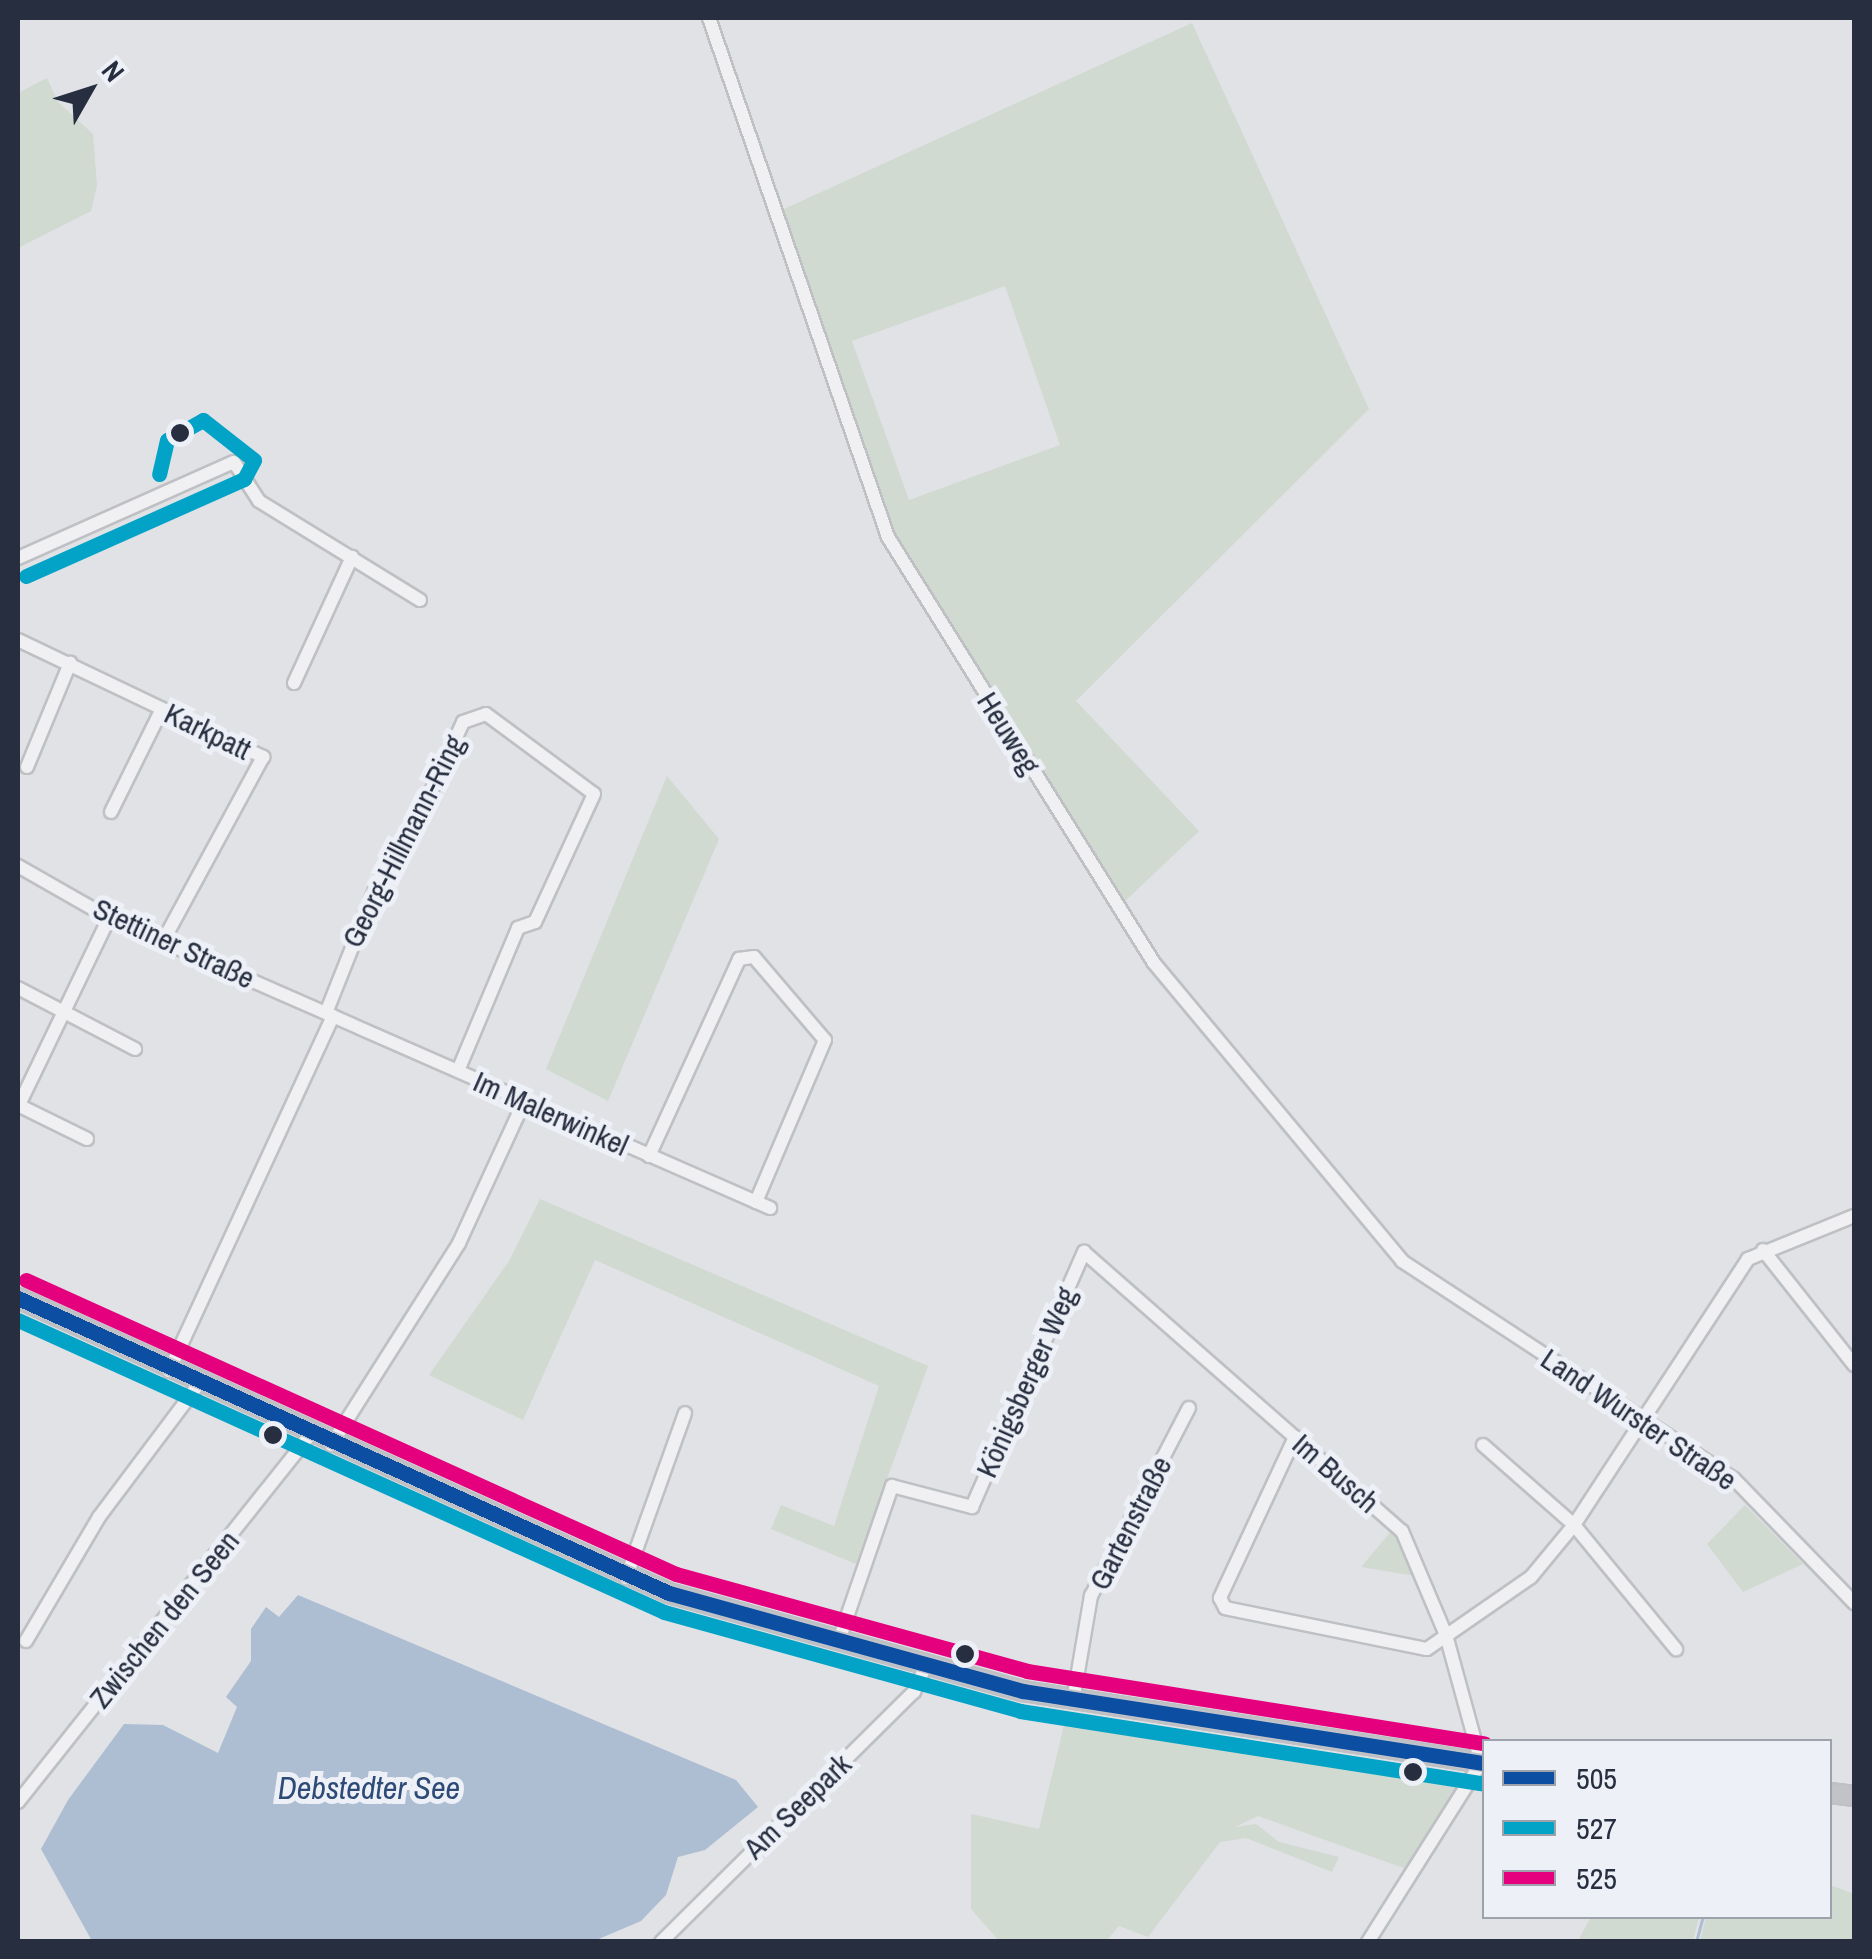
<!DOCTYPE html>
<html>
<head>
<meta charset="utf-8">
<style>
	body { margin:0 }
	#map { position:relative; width:1872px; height:1959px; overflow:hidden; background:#e0e2e6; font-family:"Archivo Narrow",sans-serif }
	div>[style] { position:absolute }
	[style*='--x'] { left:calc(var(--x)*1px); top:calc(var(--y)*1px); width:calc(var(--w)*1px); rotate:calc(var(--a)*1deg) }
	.green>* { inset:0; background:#d0dad0 }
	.water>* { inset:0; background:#adbdd2 }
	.stream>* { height:2.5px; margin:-1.25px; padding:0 1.25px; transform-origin:1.25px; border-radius:1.25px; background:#adbdd2 }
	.roads { filter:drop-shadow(2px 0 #bec0c4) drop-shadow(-2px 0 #bec0c4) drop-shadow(0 2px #bec0c4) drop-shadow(0 -2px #bec0c4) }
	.minor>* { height:12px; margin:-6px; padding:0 6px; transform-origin:6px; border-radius:6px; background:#f0f0f2 }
	.secondary>* { height:18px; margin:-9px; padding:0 9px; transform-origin:9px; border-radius:9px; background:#c1c3c9 }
	.bus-1>* { height:15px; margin:-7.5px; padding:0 7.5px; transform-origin:7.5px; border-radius:7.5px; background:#0b4ea2 }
	.bus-2>* { height:15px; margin:-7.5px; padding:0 7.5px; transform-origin:7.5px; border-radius:7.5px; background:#02a3c7 }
	.bus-3>* { height:15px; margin:-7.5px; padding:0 7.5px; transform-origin:7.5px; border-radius:7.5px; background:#e5007d }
	.dots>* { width:28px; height:28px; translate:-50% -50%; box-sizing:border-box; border:5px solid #edf0f6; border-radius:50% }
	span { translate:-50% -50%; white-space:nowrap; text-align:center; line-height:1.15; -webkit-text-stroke:10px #edf0f6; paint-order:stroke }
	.street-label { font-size:30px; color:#262e40 }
	.water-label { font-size:32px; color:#2e4a76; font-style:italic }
	.frame { position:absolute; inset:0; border:20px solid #262e40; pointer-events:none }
	.legend { position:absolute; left:1482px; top:1739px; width:350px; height:180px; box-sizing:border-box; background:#edf0f6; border:2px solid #9da2ad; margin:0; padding:12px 18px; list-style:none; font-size:30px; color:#262e40 }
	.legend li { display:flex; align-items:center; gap:20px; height:50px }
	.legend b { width:50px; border:2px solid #9da2ad }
	.north { position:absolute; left:40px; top:40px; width:100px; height:100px; -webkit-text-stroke:8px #edf0f6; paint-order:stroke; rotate:51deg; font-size:28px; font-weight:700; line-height:40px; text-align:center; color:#262e40 }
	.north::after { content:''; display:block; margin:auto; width:35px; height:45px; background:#262e40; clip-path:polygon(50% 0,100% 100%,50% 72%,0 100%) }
</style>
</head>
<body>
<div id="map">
	<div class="green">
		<i style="clip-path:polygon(evenodd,1192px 23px,1369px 409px,1076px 701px,1199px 831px,1123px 903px,891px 534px,782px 210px,1192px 23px,1005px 286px,1060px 445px,909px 500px,852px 341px,1005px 286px)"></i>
		<i style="clip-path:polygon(47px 78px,58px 102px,93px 134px,97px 185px,91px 211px,18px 248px,18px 93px)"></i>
		<i style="clip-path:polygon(667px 776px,719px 839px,608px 1101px,546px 1069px)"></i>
		<i style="clip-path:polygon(540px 1199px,928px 1366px,856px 1564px,771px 1529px,781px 1505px,834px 1526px,879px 1386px,595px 1260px,523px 1420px,429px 1375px,509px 1261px)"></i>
		<i style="clip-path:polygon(1745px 1505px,1803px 1564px,1743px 1592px,1707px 1544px)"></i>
		<i style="clip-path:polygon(1393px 1529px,1402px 1538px,1416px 1576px,1361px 1567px)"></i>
		<i style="clip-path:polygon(1066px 1717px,1456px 1787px,1409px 1870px,1258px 1816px,1235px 1827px,1256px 1824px,1279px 1842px,1339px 1857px,1332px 1872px,1246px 1838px,1220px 1842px,1148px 1937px,1119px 1926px,1106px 1941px,999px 1941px,971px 1909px,971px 1814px,1039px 1829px)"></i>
		<i style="clip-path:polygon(1830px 1885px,1854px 1894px,1854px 1941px,1700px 1941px,1706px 1917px,1830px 1916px)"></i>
		<i style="clip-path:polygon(1591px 1917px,1591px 1916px,1699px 1917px,1693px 1941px,1578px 1941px)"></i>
	</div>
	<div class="water">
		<i style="clip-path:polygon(298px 1595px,736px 1780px,758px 1807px,705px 1850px,678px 1857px,666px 1895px,641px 1921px,594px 1941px,92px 1941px,41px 1849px,68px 1800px,124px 1724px,163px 1725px,218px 1753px,237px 1707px,226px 1697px,251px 1661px,251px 1629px,266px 1607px,279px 1617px)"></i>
	</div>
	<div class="stream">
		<i style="--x:1696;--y:1942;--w:27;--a:-75"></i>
	</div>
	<div class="roads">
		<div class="minor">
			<i style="--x:709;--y:18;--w:549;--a:70.97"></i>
			<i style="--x:888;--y:537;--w:502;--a:58.02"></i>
			<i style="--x:1154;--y:963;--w:388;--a:50.2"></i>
			<i style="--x:1402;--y:1261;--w:397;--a:33.3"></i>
			<i style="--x:1734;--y:1479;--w:173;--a:45.9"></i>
			<i style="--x:18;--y:558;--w:236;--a:-24"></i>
			<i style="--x:234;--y:462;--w:46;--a:57.3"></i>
			<i style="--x:259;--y:501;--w:189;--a:31.6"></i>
			<i style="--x:18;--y:640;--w:272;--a:25.5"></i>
			<i style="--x:263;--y:757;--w:209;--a:118.5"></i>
			<i style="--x:294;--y:683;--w:139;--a:-65.3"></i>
			<i style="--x:27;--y:767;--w:113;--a:-67.5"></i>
			<i style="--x:111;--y:812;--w:115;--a:-63.7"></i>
			<i style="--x:18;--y:866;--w:105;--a:29.7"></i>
			<i style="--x:109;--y:918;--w:722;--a:23.69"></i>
			<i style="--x:18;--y:988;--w:132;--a:27.5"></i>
			<i style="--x:326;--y:1013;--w:170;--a:-68.3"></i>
			<i style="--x:389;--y:855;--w:26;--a:-39"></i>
			<i style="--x:409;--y:839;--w:129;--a:-65.2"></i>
			<i style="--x:463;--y:722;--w:24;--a:-19"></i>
			<i style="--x:486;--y:714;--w:134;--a:36.5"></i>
			<i style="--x:594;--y:794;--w:141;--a:114.7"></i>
			<i style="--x:535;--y:922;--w:18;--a:161"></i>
			<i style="--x:518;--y:928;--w:155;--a:112.8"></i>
			<i style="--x:18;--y:1105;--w:77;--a:26.2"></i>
			<i style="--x:18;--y:1107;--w:210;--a:-64.3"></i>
			<i style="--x:649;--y:1156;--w:217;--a:-65.4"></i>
			<i style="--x:739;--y:959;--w:15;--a:-8"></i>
			<i style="--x:754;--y:957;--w:109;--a:49.5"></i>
			<i style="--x:825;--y:1040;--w:176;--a:113.1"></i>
			<i style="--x:1763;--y:1250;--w:147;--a:51.6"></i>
			<i style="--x:169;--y:1371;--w:391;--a:-65.2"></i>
			<i style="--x:1295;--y:1437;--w:178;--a:115"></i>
			<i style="--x:1220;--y:1598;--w:11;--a:63"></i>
			<i style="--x:1225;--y:1608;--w:206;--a:11.5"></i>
			<i style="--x:1427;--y:1649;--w:126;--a:-34.7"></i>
			<i style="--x:1531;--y:1577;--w:67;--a:-50.4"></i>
			<i style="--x:1574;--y:1525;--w:318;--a:-56.8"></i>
			<i style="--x:1748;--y:1259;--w:114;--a:-22.1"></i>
			<i style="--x:331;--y:1445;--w:239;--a:-57.6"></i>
			<i style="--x:459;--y:1243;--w:155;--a:-65.3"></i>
			<i style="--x:1483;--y:1445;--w:121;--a:41.3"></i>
			<i style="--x:1574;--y:1525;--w:161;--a:50.6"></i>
			<i style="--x:626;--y:1578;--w:175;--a:-70.3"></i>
			<i style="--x:839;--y:1640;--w:163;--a:-71"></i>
			<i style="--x:892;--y:1486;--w:83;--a:14.7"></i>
			<i style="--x:972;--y:1507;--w:279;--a:-66.3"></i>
			<i style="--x:1084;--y:1252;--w:423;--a:41.3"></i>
			<i style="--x:1402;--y:1531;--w:113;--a:67.1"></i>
			<i style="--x:1446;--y:1635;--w:133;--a:74.7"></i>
			<i style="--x:1481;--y:1763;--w:212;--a:122.3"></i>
			<i style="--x:26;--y:1641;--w:144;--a:-59.5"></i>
			<i style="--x:99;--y:1517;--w:166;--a:-53.1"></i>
			<i style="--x:1073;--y:1701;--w:107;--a:-80.3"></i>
			<i style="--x:1091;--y:1596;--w:212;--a:-62.5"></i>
			<i style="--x:18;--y:1802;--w:469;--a:-51.5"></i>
			<i style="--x:661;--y:1942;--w:356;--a:-44.7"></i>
			<i style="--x:914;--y:1692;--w:30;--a:-66"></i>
		</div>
		<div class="secondary">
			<i style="--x:18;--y:1298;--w:715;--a:24.38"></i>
			<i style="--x:669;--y:1593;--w:367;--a:15.5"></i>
			<i style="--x:1023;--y:1691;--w:467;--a:8.9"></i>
			<i style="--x:1830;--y:1793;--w:24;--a:7"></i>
		</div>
	</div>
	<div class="bus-1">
		<i style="--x:18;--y:1298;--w:715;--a:24.38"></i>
		<i style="--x:669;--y:1593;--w:367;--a:15.5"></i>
		<i style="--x:1023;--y:1691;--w:467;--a:8.9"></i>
	</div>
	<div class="bus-2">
		<i style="--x:26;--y:576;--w:239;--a:-24"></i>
		<i style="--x:244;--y:479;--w:21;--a:-62"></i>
		<i style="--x:254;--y:460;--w:65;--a:-141.9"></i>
		<i style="--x:203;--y:420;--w:41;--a:150.9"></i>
		<i style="--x:167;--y:440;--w:35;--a:103"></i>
		<i style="--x:18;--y:1320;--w:709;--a:24.32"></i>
		<i style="--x:664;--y:1612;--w:370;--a:15.5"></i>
		<i style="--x:1020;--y:1711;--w:467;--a:8.9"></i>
	</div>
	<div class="bus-3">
		<i style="--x:26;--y:1280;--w:713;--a:24.34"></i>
		<i style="--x:676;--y:1574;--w:364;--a:15.4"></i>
		<i style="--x:1027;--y:1671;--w:463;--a:9"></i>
	</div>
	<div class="dots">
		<i style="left:180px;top:433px;background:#262e40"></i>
		<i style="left:273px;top:1435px;background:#262e40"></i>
		<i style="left:965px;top:1654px;background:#262e40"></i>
		<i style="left:1413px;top:1772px;background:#262e40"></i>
	</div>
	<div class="street-label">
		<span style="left:208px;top:731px;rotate:26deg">Karkpatt</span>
		<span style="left:1009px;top:733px;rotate:58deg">Heuweg</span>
		<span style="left:403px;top:841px;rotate:-63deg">Georg-Hillmann-Ring</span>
		<span style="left:174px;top:943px;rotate:25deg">Stettiner Straße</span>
		<span style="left:551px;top:1113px;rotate:24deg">Im Malerwinkel</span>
		<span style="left:1026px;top:1382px;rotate:-66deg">Königsberger Weg</span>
		<span style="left:1639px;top:1419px;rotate:34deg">Land Wurster Straße</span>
		<span style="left:1336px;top:1473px;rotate:41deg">Im Busch</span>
		<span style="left:1130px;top:1523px;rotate:-63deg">Gartenstraße</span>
		<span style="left:164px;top:1619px;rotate:-51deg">Zwischen den Seen</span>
		<span style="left:797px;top:1806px;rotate:-44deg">Am Seepark</span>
	</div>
	<div class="water-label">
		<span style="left:369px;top:1788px">Debstedter See</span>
	</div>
	<div class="frame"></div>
	<ul class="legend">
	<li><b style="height:12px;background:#0b4ea2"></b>505</li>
	<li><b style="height:12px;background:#02a3c7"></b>527</li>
	<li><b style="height:12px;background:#e5007d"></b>525</li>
	</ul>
	<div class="north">N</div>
</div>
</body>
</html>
